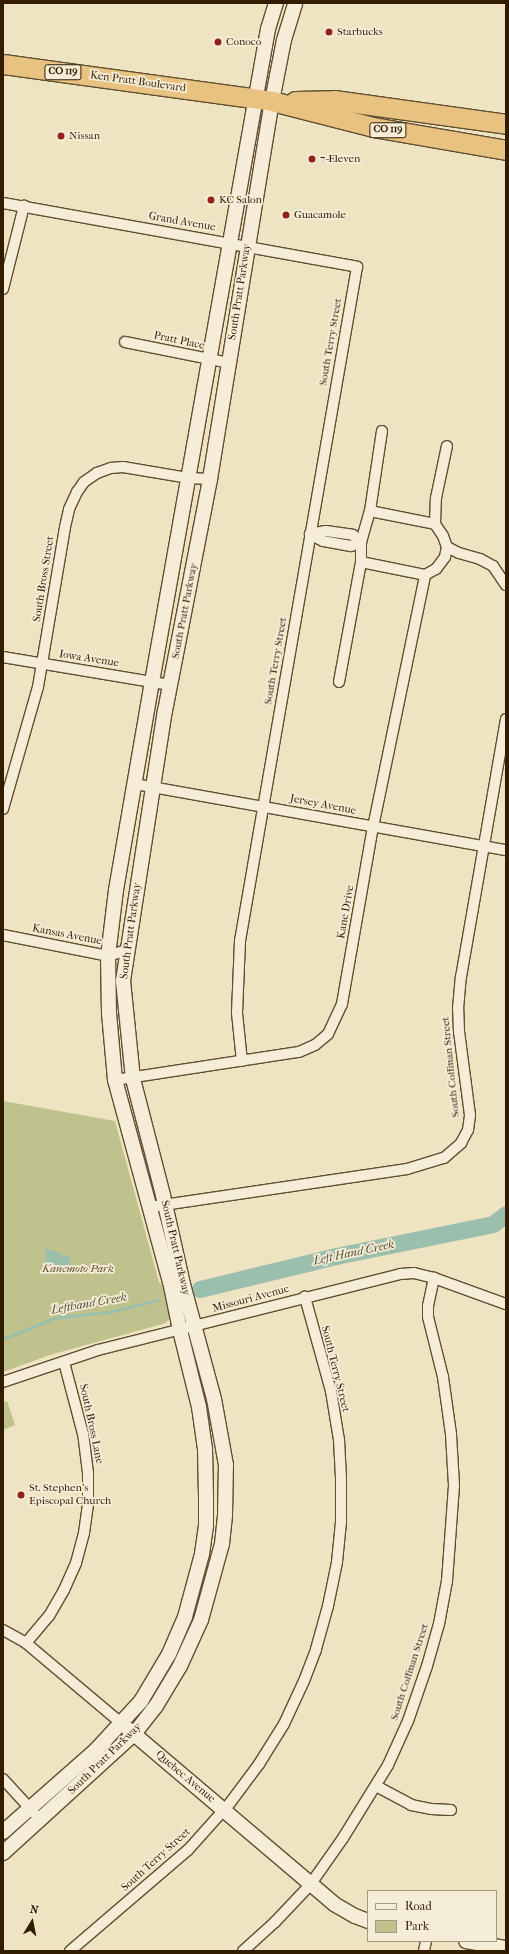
<!DOCTYPE html>
<html>
<head>
<meta charset="utf-8">
<style>
	body { margin:0 }
	#map { position:relative; width:509px; height:1954px; overflow:hidden; background:#efe4c1; font-family:"IM FELL French Canon",serif }
	div>[style] { position:absolute }
	[style*='--x'] { left:calc(var(--x)*1px); top:calc(var(--y)*1px); width:calc(var(--w)*1px); rotate:calc(var(--a)*1deg) }
	.green>* { inset:0; background:#c0c28e }
	.water>* { inset:0; background:#9bbfad }
	.stream>* { height:3px; margin:-1.5px; padding:0 1.5px; transform-origin:1.5px; border-radius:1.5px; background:#9bbfad }
	.river>* { height:17px; margin:-8.5px; padding:0 8.5px; transform-origin:8.5px; border-radius:8.5px; background:#9bbfad }
	.roads { filter:drop-shadow(1px 0 #614e30) drop-shadow(-1px 0 #614e30) drop-shadow(0 1px #614e30) drop-shadow(0 -1px #614e30) }
	.street>* { height:10px; margin:-5px; padding:0 5px; transform-origin:5px; border-radius:5px; background:#f5edd7 }
	.secondary>* { height:14px; margin:-7px; padding:0 7px; transform-origin:7px; border-radius:7px; background:#f5edd7 }
	.highway>* { height:19px; margin:-9.5px; padding:0 9.5px; transform-origin:9.5px; border-radius:9.5px; background:#e8c280 }
	.dots>* { width:11px; height:11px; translate:-50% -50%; box-sizing:border-box; border:2px solid #f5edd7; border-radius:50% }
	span { translate:-50% -50%; white-space:nowrap; text-align:center; line-height:1.15; -webkit-text-stroke:3.5px #f5edd7; paint-order:stroke }
	.shield-label span { padding:1px 3px; background:#f5edd7; border:1px solid; border-radius:3px; -webkit-text-stroke-width:0 }
	.shield-label { font-size:10px; color:#321c00; font-weight:700 }
	.poi-label { font-size:11px; color:#321c00 }
	.left { translate:0 -50%; text-align:left }
	.street-label { font-size:11px; color:#321c00 }
	.park-label { font-size:11px; color:#5d4e2b; font-style:italic }
	.water-label { font-size:12px; color:#524d34; font-style:italic }
	.frame { position:absolute; inset:0; border:4px solid #321c00; pointer-events:none }
	.legend { position:absolute; left:367px; top:1890px; width:130px; height:52px; box-sizing:border-box; background:#f5edd7; border:1px solid #a79981; margin:0; padding:5px 7px; list-style:none; font-size:12px; color:#321c00 }
	.legend li { display:flex; align-items:center; gap:8px; height:20px }
	.legend b { width:20px; border:1px solid #a79981 }
	.north { position:absolute; left:12px; top:1902px; width:40px; height:40px; -webkit-text-stroke:3px #f5edd7; paint-order:stroke; rotate:10deg; font-size:11px; font-weight:700; line-height:16px; text-align:center; color:#321c00 }
	.north::after { content:''; display:block; margin:auto; width:14px; height:18px; background:#321c00; clip-path:polygon(50% 0,100% 100%,50% 72%,0 100%) }
</style>
</head>
<body>
<div id="map">
	<div class="green">
		<i style="clip-path:polygon(3px 1101px,115px 1121px,159px 1282px,165px 1288px,170px 1305px,169px 1319px,166px 1323px,50px 1355px,3px 1372px)"></i>
		<i style="clip-path:polygon(7px 1401px,15px 1425px,3px 1430px,3px 1402px)"></i>
	</div>
	<div class="water">
		<i style="clip-path:polygon(46px 1249px,62px 1253px,62px 1258px,66px 1255px,70px 1256px,71px 1263px,62px 1269px,56px 1265px,45px 1263px)"></i>
	</div>
	<div class="stream">
		<i style="--x:3;--y:1339;--w:55;--a:-22.4"></i>
		<i style="--x:54;--y:1318;--w:55;--a:-6.2"></i>
		<i style="--x:109;--y:1312;--w:50;--a:-13.8"></i>
	</div>
	<div class="river">
		<i style="--x:200;--y:1289;--w:140;--a:-13.6"></i>
		<i style="--x:336;--y:1256;--w:160;--a:-11.5"></i>
		<i style="--x:493;--y:1224;--w:16;--a:-38"></i>
	</div>
	<div class="roads">
		<div class="street">
			<i style="--x:3;--y:203;--w:360;--a:10.2"></i>
			<i style="--x:357;--y:267;--w:684;--a:99.85"></i>
			<i style="--x:240;--y:941;--w:72;--a:92.4"></i>
			<i style="--x:237;--y:1013;--w:48;--a:84.1"></i>
			<i style="--x:3;--y:289;--w:86;--a:-75.8"></i>
			<i style="--x:125;--y:342;--w:106;--a:11.4"></i>
			<i style="--x:370;--y:511;--w:66;--a:11.3"></i>
			<i style="--x:435;--y:524;--w:14;--a:56"></i>
			<i style="--x:443;--y:536;--w:12;--a:70"></i>
			<i style="--x:447;--y:547;--w:13;--a:27"></i>
			<i style="--x:459;--y:553;--w:22;--a:16"></i>
			<i style="--x:480;--y:559;--w:15;--a:28"></i>
			<i style="--x:493;--y:566;--w:23;--a:56"></i>
			<i style="--x:435;--y:524;--w:26;--a:-88"></i>
			<i style="--x:436;--y:498;--w:53;--a:-78.1"></i>
			<i style="--x:326;--y:531;--w:27;--a:8"></i>
			<i style="--x:353;--y:535;--w:11;--a:41"></i>
			<i style="--x:361;--y:542;--w:11;--a:158"></i>
			<i style="--x:351;--y:546;--w:28;--a:-170"></i>
			<i style="--x:323;--y:541;--w:15;--a:-152"></i>
			<i style="--x:310;--y:534;--w:16;--a:-11"></i>
			<i style="--x:361;--y:562;--w:65;--a:11.5"></i>
			<i style="--x:425;--y:575;--w:13;--a:-29"></i>
			<i style="--x:436;--y:569;--w:15;--a:-53"></i>
			<i style="--x:445;--y:557;--w:10;--a:-79"></i>
			<i style="--x:3;--y:657;--w:169;--a:9.5"></i>
			<i style="--x:339;--y:682;--w:122;--a:-79.6"></i>
			<i style="--x:361;--y:562;--w:20;--a:-90"></i>
			<i style="--x:361;--y:542;--w:32;--a:-74"></i>
			<i style="--x:370;--y:511;--w:81;--a:-81.5"></i>
			<i style="--x:135;--y:784;--w:377;--a:10.1"></i>
			<i style="--x:3;--y:809;--w:127;--a:-74"></i>
			<i style="--x:38;--y:687;--w:162;--a:-80.4"></i>
			<i style="--x:65;--y:527;--w:18;--a:-77"></i>
			<i style="--x:69;--y:509;--w:19;--a:-65"></i>
			<i style="--x:77;--y:492;--w:12;--a:-55"></i>
			<i style="--x:84;--y:482;--w:16;--a:-35"></i>
			<i style="--x:97;--y:473;--w:15;--a:-20"></i>
			<i style="--x:111;--y:468;--w:12;--a:-5"></i>
			<i style="--x:123;--y:467;--w:67;--a:9.5"></i>
			<i style="--x:189;--y:478;--w:21;--a:3"></i>
			<i style="--x:3;--y:935;--w:107;--a:11.3"></i>
			<i style="--x:108;--y:956;--w:19;--a:-18"></i>
			<i style="--x:115;--y:1080;--w:186;--a:-8.7"></i>
			<i style="--x:299;--y:1052;--w:17;--a:-24"></i>
			<i style="--x:315;--y:1045;--w:17;--a:-40"></i>
			<i style="--x:328;--y:1034;--w:33;--a:-65"></i>
			<i style="--x:342;--y:1004;--w:180;--a:-80.1"></i>
			<i style="--x:373;--y:827;--w:257;--a:-78.3"></i>
			<i style="--x:150;--y:1207;--w:260;--a:-8.4"></i>
			<i style="--x:407;--y:1169;--w:39;--a:-17"></i>
			<i style="--x:444;--y:1158;--w:23;--a:-41"></i>
			<i style="--x:461;--y:1143;--w:15;--a:-62"></i>
			<i style="--x:468;--y:1130;--w:15;--a:-82"></i>
			<i style="--x:470;--y:1115;--w:84;--a:-97.5"></i>
			<i style="--x:459;--y:1032;--w:23;--a:-92"></i>
			<i style="--x:458;--y:1009;--w:32;--a:-85"></i>
			<i style="--x:461;--y:977;--w:262;--a:-80.1"></i>
			<i style="--x:3;--y:1382;--w:100;--a:-18.6"></i>
			<i style="--x:98;--y:1350;--w:311;--a:-14.1"></i>
			<i style="--x:400;--y:1274;--w:14;--a:-4"></i>
			<i style="--x:414;--y:1273;--w:21;--a:14"></i>
			<i style="--x:434;--y:1278;--w:77;--a:19.9"></i>
			<i style="--x:3;--y:1630;--w:26;--a:29"></i>
			<i style="--x:26;--y:1643;--w:124;--a:40.1"></i>
			<i style="--x:26;--y:1643;--w:35;--a:-50"></i>
			<i style="--x:49;--y:1616;--w:30;--a:-60"></i>
			<i style="--x:64;--y:1590;--w:30;--a:-66"></i>
			<i style="--x:76;--y:1563;--w:31;--a:-75"></i>
			<i style="--x:84;--y:1533;--w:30;--a:-82"></i>
			<i style="--x:88;--y:1503;--w:30;--a:-90"></i>
			<i style="--x:88;--y:1473;--w:39;--a:-97"></i>
			<i style="--x:83;--y:1434;--w:74;--a:-104.8"></i>
			<i style="--x:3;--y:1779;--w:46;--a:47.6"></i>
			<i style="--x:376;--y:1786;--w:40;--a:28"></i>
			<i style="--x:411;--y:1805;--w:20;--a:11"></i>
			<i style="--x:431;--y:1809;--w:20;--a:3"></i>
			<i style="--x:70;--y:1951;--w:155;--a:-40.6"></i>
			<i style="--x:188;--y:1850;--w:63;--a:-48.2"></i>
			<i style="--x:230;--y:1803;--w:49;--a:-53.4"></i>
			<i style="--x:259;--y:1764;--w:47;--a:-58"></i>
			<i style="--x:284;--y:1724;--w:47;--a:-65.1"></i>
			<i style="--x:304;--y:1681;--w:34;--a:-69"></i>
			<i style="--x:316;--y:1649;--w:45;--a:-74.4"></i>
			<i style="--x:328;--y:1606;--w:45;--a:-78.4"></i>
			<i style="--x:337;--y:1562;--w:40;--a:-84.3"></i>
			<i style="--x:341;--y:1522;--w:44;--a:-90"></i>
			<i style="--x:341;--y:1478;--w:38;--a:-93"></i>
			<i style="--x:339;--y:1440;--w:50;--a:-99.3"></i>
			<i style="--x:331;--y:1391;--w:98;--a:-105.5"></i>
			<i style="--x:243;--y:1951;--w:43;--a:-42.2"></i>
			<i style="--x:275;--y:1922;--w:51;--a:-46.6"></i>
			<i style="--x:310;--y:1885;--w:57;--a:-54.9"></i>
			<i style="--x:343;--y:1838;--w:86;--a:-58.3"></i>
			<i style="--x:388;--y:1765;--w:48;--a:-65.6"></i>
			<i style="--x:408;--y:1721;--w:58;--a:-70.9"></i>
			<i style="--x:427;--y:1666;--w:44;--a:-74.1"></i>
			<i style="--x:439;--y:1624;--w:44;--a:-79.5"></i>
			<i style="--x:447;--y:1581;--w:96;--a:-85.8"></i>
			<i style="--x:454;--y:1485;--w:51;--a:-93.4"></i>
			<i style="--x:451;--y:1434;--w:58;--a:-98"></i>
			<i style="--x:443;--y:1377;--w:62;--a:-104"></i>
			<i style="--x:428;--y:1317;--w:11;--a:-90"></i>
			<i style="--x:428;--y:1306;--w:29;--a:-78"></i>
			<i style="--x:424;--y:1951;--w:10;--a:-79"></i>
		</div>
		<div class="secondary">
			<i style="--x:128;--y:1729;--w:270;--a:40.3"></i>
			<i style="--x:334;--y:1904;--w:24;--a:30"></i>
			<i style="--x:355;--y:1916;--w:14;--a:21"></i>
			<i style="--x:3;--y:1832;--w:124;--a:-41.4"></i>
			<i style="--x:96;--y:1750;--w:67;--a:-47.4"></i>
			<i style="--x:141;--y:1701;--w:55;--a:-59.2"></i>
			<i style="--x:169;--y:1654;--w:40;--a:-66.6"></i>
			<i style="--x:185;--y:1617;--w:65;--a:-74.9"></i>
			<i style="--x:202;--y:1554;--w:28;--a:-82"></i>
			<i style="--x:206;--y:1526;--w:30;--a:-90"></i>
			<i style="--x:206;--y:1496;--w:47;--a:-91.2"></i>
			<i style="--x:205;--y:1449;--w:42;--a:-98.1"></i>
			<i style="--x:199;--y:1407;--w:79;--a:-103.9"></i>
			<i style="--x:180;--y:1330;--w:45;--a:-101.6"></i>
			<i style="--x:171;--y:1286;--w:213;--a:-105.2"></i>
			<i style="--x:115;--y:1080;--w:67;--a:-95.1"></i>
			<i style="--x:109;--y:1013;--w:57;--a:-91"></i>
			<i style="--x:108;--y:956;--w:66;--a:-83.1"></i>
			<i style="--x:116;--y:890;--w:211;--a:-80.2"></i>
			<i style="--x:152;--y:682;--w:663;--a:-79.93"></i>
			<i style="--x:268;--y:29;--w:27;--a:-73"></i>
			<i style="--x:3;--y:1853;--w:177;--a:-42.3"></i>
			<i style="--x:134;--y:1734;--w:36;--a:-52"></i>
			<i style="--x:156;--y:1706;--w:47;--a:-59"></i>
			<i style="--x:180;--y:1666;--w:51;--a:-65.5"></i>
			<i style="--x:201;--y:1620;--w:79;--a:-74.6"></i>
			<i style="--x:222;--y:1544;--w:29;--a:-84"></i>
			<i style="--x:225;--y:1515;--w:50;--a:-88.9"></i>
			<i style="--x:226;--y:1465;--w:67;--a:-100.3"></i>
			<i style="--x:214;--y:1399;--w:119;--a:-105.1"></i>
			<i style="--x:183;--y:1284;--w:91;--a:-102.7"></i>
			<i style="--x:163;--y:1195;--w:120;--a:-104.5"></i>
			<i style="--x:133;--y:1079;--w:99;--a:-95.8"></i>
			<i style="--x:123;--y:981;--w:273;--a:-81.2"></i>
			<i style="--x:165;--y:711;--w:236;--a:-79"></i>
			<i style="--x:210;--y:479;--w:383;--a:-80.7"></i>
			<i style="--x:272;--y:101;--w:62;--a:-78.9"></i>
			<i style="--x:284;--y:40;--w:39;--a:-73"></i>
			<i style="--x:466;--y:1941;--w:41;--a:9.9"></i>
		</div>
		<div class="highway">
			<i style="--x:3;--y:64;--w:272;--a:7.8"></i>
			<i style="--x:272;--y:101;--w:104;--a:14.4"></i>
			<i style="--x:373;--y:127;--w:135;--a:9.8"></i>
			<i style="--x:295;--y:101;--w:39;--a:-1"></i>
			<i style="--x:334;--y:100;--w:174;--a:7.9"></i>
		</div>
	</div>
	<div class="dots">
		<i style="left:329px;top:32px;background:#8f2418"></i>
		<i style="left:218px;top:42px;background:#8f2418"></i>
		<i style="left:61px;top:136px;background:#8f2418"></i>
		<i style="left:312px;top:159px;background:#8f2418"></i>
		<i style="left:211px;top:200px;background:#8f2418"></i>
		<i style="left:286px;top:215px;background:#8f2418"></i>
		<i style="left:21px;top:1495px;background:#8f2418"></i>
	</div>
	<div class="shield-label">
		<span style="left:63px;top:72px">CO 119</span>
		<span style="left:388px;top:130px">CO 119</span>
	</div>
	<div class="poi-label">
		<span class="left" style="left:337px;top:32px">Starbucks</span>
		<span class="left" style="left:226px;top:42px">Conoco</span>
		<span class="left" style="left:69px;top:136px">Nissan</span>
		<span class="left" style="left:320px;top:159px">7-Eleven</span>
		<span class="left" style="left:219px;top:200px">KC Salon</span>
		<span class="left" style="left:294px;top:215px">Guacamole</span>
		<span class="left" style="left:29px;top:1495px">St. Stephen's<br>Episcopal Church</span>
	</div>
	<div class="street-label">
		<span style="left:138px;top:82px;rotate:8deg">Ken Pratt Boulevard</span>
		<span style="left:182px;top:222px;rotate:10deg">Grand Avenue</span>
		<span style="left:240px;top:292px;rotate:-81deg">South Pratt Parkway</span>
		<span style="left:179px;top:341px;rotate:12deg">Pratt Place</span>
		<span style="left:331px;top:342px;rotate:-80deg">South Terry Street</span>
		<span style="left:44px;top:579px;rotate:-81deg">South Bross Street</span>
		<span style="left:185px;top:611px;rotate:-79deg">South Pratt Parkway</span>
		<span style="left:89px;top:659px;rotate:9deg">Iowa Avenue</span>
		<span style="left:276px;top:661px;rotate:-80deg">South Terry Street</span>
		<span style="left:323px;top:805px;rotate:11deg">Jersey Avenue</span>
		<span style="left:346px;top:912px;rotate:-80deg">Kane Drive</span>
		<span style="left:131px;top:931px;rotate:-82deg">South Pratt Parkway</span>
		<span style="left:67px;top:935px;rotate:11deg">Kansas Avenue</span>
		<span style="left:451px;top:1067px;rotate:-96deg">South Coffman Street</span>
		<span style="left:175px;top:1248px;rotate:77deg">South Pratt Parkway</span>
		<span style="left:251px;top:1299px;rotate:-15deg">Missouri Avenue</span>
		<span style="left:335px;top:1369px;rotate:76deg">South Terry Street</span>
		<span style="left:91px;top:1424px;rotate:78deg">South Bross Lane</span>
		<span style="left:410px;top:1672px;rotate:-72deg">South Coffman Street</span>
		<span style="left:105px;top:1759px;rotate:-44deg">South Pratt Parkway</span>
		<span style="left:185px;top:1777px;rotate:40deg">Quebec Avenue</span>
		<span style="left:156px;top:1860px;rotate:-42deg">South Terry Street</span>
	</div>
	<div class="park-label">
		<span style="left:78px;top:1269px">Kanemoto Park</span>
	</div>
	<div class="water-label">
		<span style="left:354px;top:1253px;rotate:-12deg">Left Hand Creek</span>
		<span style="left:89px;top:1304px;rotate:-10deg">Lefthand Creek</span>
	</div>
	<div class="frame"></div>
	<ul class="legend">
	<li><b style="height:5px;background:#f5edd7"></b>Road</li>
	<li><b style="height:11px;background:#c0c28e"></b>Park</li>
	</ul>
	<div class="north">N</div>
</div>
</body>
</html>
